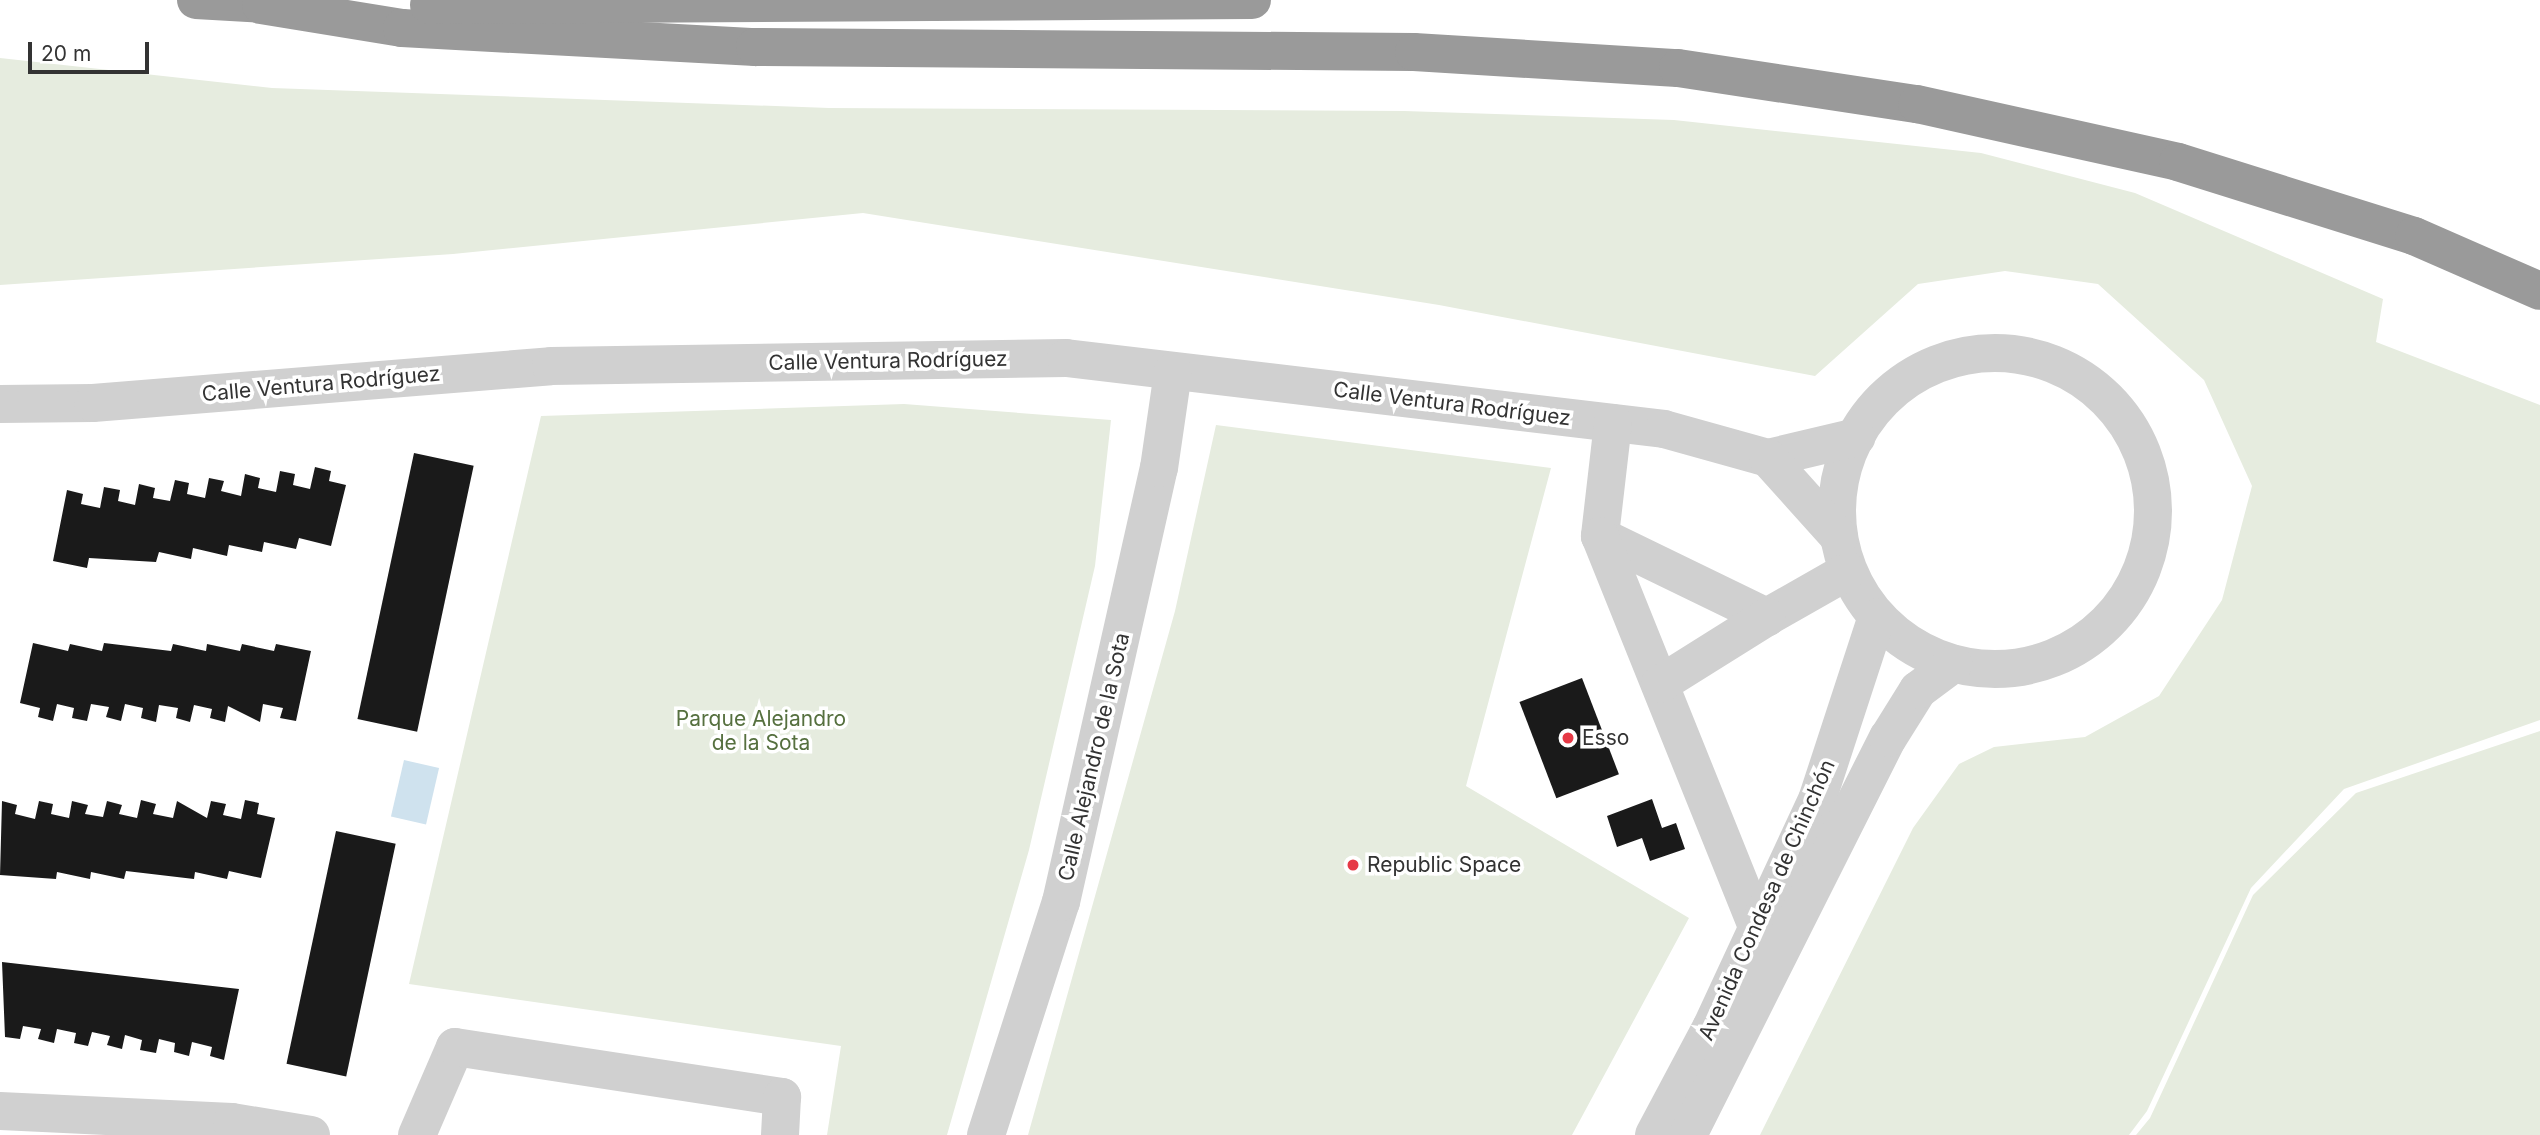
<!DOCTYPE html>
<html>
<head>
<meta charset="utf-8">
<style>
	body { margin:0 }
	#map { position:relative; width:2540px; height:1135px; overflow:hidden; background:#fff; font-family:Inter,sans-serif }
	div>[style] { position:absolute }
	[style*='--x'] { left:calc(var(--x)*1px); top:calc(var(--y)*1px); width:calc(var(--w)*1px); rotate:calc(var(--a)*1deg) }
	.green>* { inset:0; background:#e6ecdf }
	.water>* { inset:0; background:#cfe2ee; transform-origin:0 0 }
	.building>* { inset:0; background:#1a1a1a; transform-origin:0 0 }
	.minor>* { height:38px; margin:-19px; padding:0 19px; transform-origin:19px; border-radius:19px; background:#d0d0d0 }
	.minor>.ring { margin:-19px; padding:0; box-sizing:content-box; background:none; border:38px solid #d0d0d0; border-radius:50% }
	.highway>* { height:38px; margin:-19px; padding:0 19px; transform-origin:19px; border-radius:19px; background:#9a9a9a }
	.dots>* { width:19px; height:19px; translate:-50% -50%; box-sizing:border-box; border:4px solid #fff; border-radius:50% }
	span { translate:-50% -50%; white-space:nowrap; text-align:center; line-height:1.15; -webkit-text-stroke:7px #fff; paint-order:stroke }
	.street-label { font-size:21px; color:#333 }
	.park-label { font-size:21px; color:#56703f }
	.poi-label { font-size:21px; color:#333 }
	.left { translate:0 -50%; text-align:left }
	.scale { position:absolute; left:28px; top:42px; width:121px; height:32px; box-sizing:border-box; border:4px solid #333; border-top:0; padding-left:9px; font-size:21px; line-height:24px; white-space:nowrap; color:#333; -webkit-text-stroke:5px #fff; paint-order:stroke }
</style>
</head>
<body>
<div id="map">
	<div class="green">
		<i style="clip-path:polygon(0 58px,272px 88px,829px 108px,1404px 111px,1674px 120px,1981px 153px,2135px 193px,2383px 299px,2376px 342px,2540px 405px,2540px 720px,2344px 789px,2251px 888px,2147px 1111px,2129px 1135px,1760px 1135px,1913px 828px,1959px 764px,1994px 747px,2085px 737px,2159px 696px,2222px 600px,2252px 486px,2204px 380px,2098px 284px,2005px 271px,1918px 284px,1815px 376px,1439px 305px,863px 213px,453px 254px,0 285px)"></i>
		<i style="clip-path:polygon(904px 404px,1111px 420px,1095px 566px,1029px 850px,947px 1135px,827px 1135px,841px 1046px,409px 984px,541px 416px)"></i>
		<i style="clip-path:polygon(1216px 425px,1551px 468px,1466px 786px,1689px 918px,1572px 1135px,1028px 1135px,1175px 611px)"></i>
		<i style="clip-path:polygon(2540px 731px,2540px 1135px,2136px 1135px,2150px 1118px,2253px 895px,2356px 793px)"></i>
	</div>
	<div class="water">
		<i style="left:404px;top:760px;width:36px;height:58px;rotate:13deg"></i>
	</div>
	<div class="building">
		<i style="left:414px;top:453px;width:61px;height:272px;rotate:12deg"></i>
		<i style="clip-path:polygon(315px 467px,331px 471px,329px 481px,346px 485px,331px 546px,299px 538px,296px 549px,264px 542px,262px 552px,229px 545px,227px 556px,193px 548px,191px 559px,159px 552px,156px 562px,89px 558px,87px 568px,53px 561px,67px 490px,83px 494px,81px 504px,100px 508px,104px 487px,120px 490px,118px 501px,135px 505px,139px 484px,155px 488px,153px 498px,170px 501px,175px 480px,189px 483px,187px 494px,205px 498px,209px 478px,224px 481px,221px 491px,241px 496px,245px 474px,260px 478px,258px 488px,276px 492px,280px 471px,295px 474px,293px 485px,310px 489px)"></i>
		<i style="clip-path:polygon(33px 643px,68px 651px,70px 644px,102px 651px,104px 643px,171px 651px,173px 644px,206px 651px,207px 644px,240px 651px,242px 644px,274px 651px,276px 644px,311px 651px,296px 721px,280px 718px,283px 708px,263px 704px,260px 722px,228px 706px,225px 722px,210px 718px,212px 709px,194px 705px,190px 722px,176px 718px,178px 708px,159px 705px,156px 722px,141px 718px,143px 708px,125px 704px,121px 721px,106px 717px,109px 707px,91px 704px,87px 721px,72px 718px,74px 708px,57px 704px,53px 721px,38px 717px,40px 708px,20px 703px)"></i>
		<i style="left:1582px;top:678px;width:103px;height:67px;rotate:69deg"></i>
		<i style="clip-path:polygon(1652px 799px,1662px 828px,1676px 823px,1685px 849px,1650px 861px,1642px 838px,1617px 847px,1607px 816px)"></i>
		<i style="clip-path:polygon(141px 800px,156px 804px,153px 814px,173px 818px,177px 801px,207px 818px,211px 801px,226px 804px,223px 815px,241px 819px,245px 800px,259px 803px,257px 814px,275px 818px,261px 878px,229px 871px,227px 879px,195px 872px,194px 879px,126px 871px,124px 879px,91px 872px,90px 879px,57px 872px,56px 879px,0 875px,2px 801px,17px 805px,15px 814px,35px 819px,39px 801px,53px 804px,51px 814px,69px 818px,72px 801px,88px 805px,85px 814px,103px 817px,107px 801px,122px 805px,119px 814px,137px 818px)"></i>
		<i style="left:336px;top:831px;width:61px;height:238px;rotate:12deg"></i>
		<i style="clip-path:polygon(2px 962px,239px 989px,224px 1060px,210px 1056px,212px 1047px,192px 1042px,189px 1056px,174px 1052px,175px 1043px,159px 1039px,156px 1053px,140px 1050px,142px 1040px,125px 1035px,122px 1049px,107px 1045px,110px 1036px,92px 1032px,88px 1046px,74px 1043px,76px 1033px,57px 1029px,54px 1043px,38px 1039px,41px 1029px,23px 1026px,20px 1039px,5px 1037px)"></i>
	</div>
	<div class="minor">
		<i class="ring" style="left:1837px;top:353px;width:278px;height:278px"></i>
		<i style="--x:0;--y:404;--w:93;--a:-0.6"></i>
		<i style="--x:93;--y:403;--w:459;--a:-4.6"></i>
		<i style="--x:551;--y:366;--w:515;--a:-0.89"></i>
		<i style="--x:1066;--y:358;--w:602;--a:6.77"></i>
		<i style="--x:1664;--y:429;--w:108;--a:15.6"></i>
		<i style="--x:1768;--y:458;--w:91;--a:-13.3"></i>
		<i style="--x:1613;--y:423;--w:114;--a:96.6"></i>
		<i style="--x:1600;--y:536;--w:186;--a:25.9"></i>
		<i style="--x:1767;--y:617;--w:93;--a:-29.6"></i>
		<i style="--x:1768;--y:458;--w:106;--a:48.1"></i>
		<i style="--x:1600;--y:536;--w:419;--a:68.1"></i>
		<i style="--x:1660;--y:684;--w:126;--a:-32.1"></i>
		<i style="--x:0;--y:1111;--w:232;--a:2.7"></i>
		<i style="--x:232;--y:1122;--w:80;--a:9.3"></i>
		<i style="--x:417;--y:1135;--w:96;--a:-66.6"></i>
		<i style="--x:455;--y:1047;--w:331;--a:8.7"></i>
		<i style="--x:782;--y:1097;--w:38;--a:93"></i>
		<i style="--x:986;--y:1135;--w:245;--a:-72.2"></i>
		<i style="--x:1061;--y:902;--w:445;--a:-77.3"></i>
		<i style="--x:1159;--y:468;--w:97;--a:-81.7"></i>
		<i style="--x:1654;--y:1135;--w:121;--a:-62"></i>
		<i style="--x:1711;--y:1028;--w:255;--a:-65.1"></i>
		<i style="--x:1818;--y:797;--w:189;--a:-71.9"></i>
		<i style="--x:1688;--y:1135;--w:445;--a:-63.3"></i>
		<i style="--x:1888;--y:738;--w:57;--a:-58"></i>
		<i style="--x:1918;--y:690;--w:44;--a:-36.6"></i>
	</div>
	<div class="highway">
		<i style="--x:196;--y:0;--w:88;--a:3.3"></i>
		<i style="--x:261;--y:5;--w:143;--a:9.3"></i>
		<i style="--x:402;--y:28;--w:354;--a:3.1"></i>
		<i style="--x:755;--y:47;--w:659;--a:0.43"></i>
		<i style="--x:1414;--y:52;--w:264;--a:3.5"></i>
		<i style="--x:1678;--y:68;--w:242;--a:8.6"></i>
		<i style="--x:1917;--y:104;--w:267;--a:12.5"></i>
		<i style="--x:2178;--y:162;--w:247;--a:17.4"></i>
		<i style="--x:2414;--y:236;--w:137;--a:23.6"></i>
		<i style="--x:429;--y:5;--w:823;--a:-0.35"></i>
	</div>
	<div class="dots">
		<i style="left:1568px;top:738px;background:#e63946"></i>
		<i style="left:1353px;top:865px;background:#e63946"></i>
	</div>
	<div class="street-label">
		<span style="left:888px;top:361px;rotate:-1deg">Calle Ventura Rodríguez</span>
		<span style="left:321px;top:384px;rotate:-5deg">Calle Ventura Rodríguez</span>
		<span style="left:1452px;top:404px;rotate:7deg">Calle Ventura Rodríguez</span>
		<span style="left:1094px;top:757px;rotate:-77deg">Calle Alejandro de la Sota</span>
		<span style="left:1767px;top:900px;rotate:-66deg">Avenida Condesa de Chinchón</span>
	</div>
	<div class="park-label">
		<span style="left:761px;top:731px">Parque Alejandro<br>de la Sota</span>
	</div>
	<div class="poi-label">
		<span class="left" style="left:1582px;top:738px">Esso</span>
		<span class="left" style="left:1367px;top:865px">Republic Space</span>
	</div>
	<div class="scale">20 m</div>
</div>
</body>
</html>
